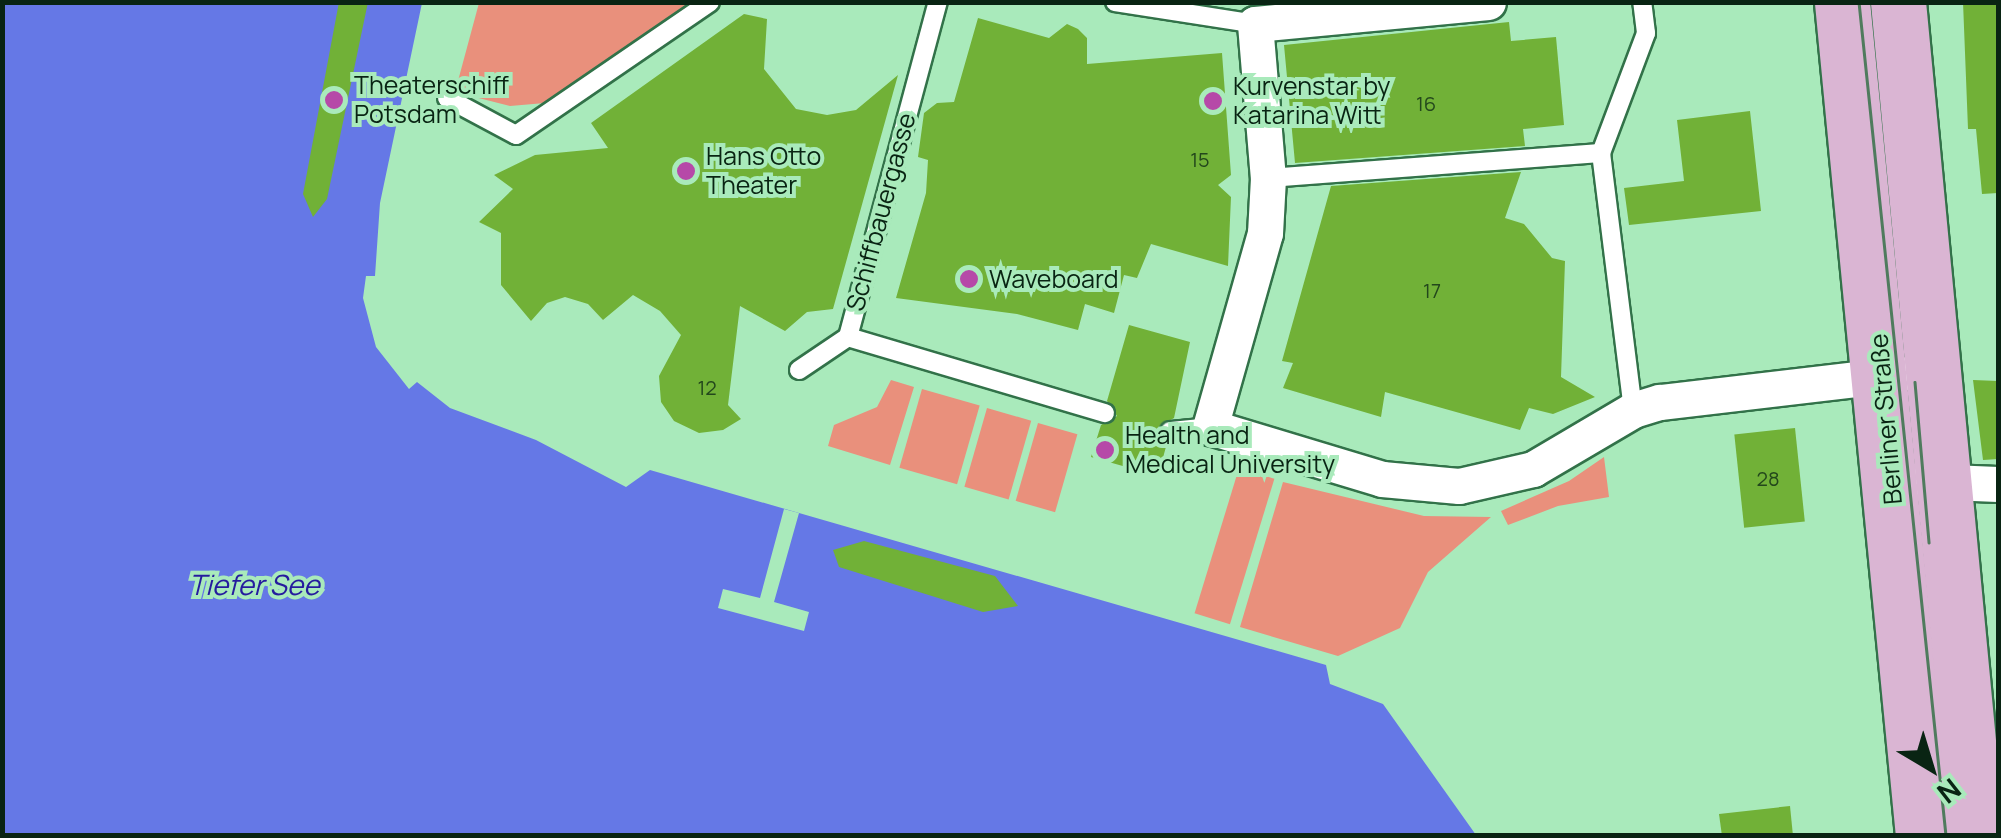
<!DOCTYPE html>
<html>
<head>
<meta charset="utf-8">
<style>
	body { margin:0 }
	#map { position:relative; width:2001px; height:838px; overflow:hidden; background:#a9eabb; font-family:Manrope,sans-serif }
	div>[style] { position:absolute }
	[style*='--x'] { left:calc(var(--x)*1px); top:calc(var(--y)*1px); width:calc(var(--w)*1px); rotate:calc(var(--a)*1deg) }
	.green>* { inset:0; background:#e9907c; transform-origin:0 0 }
	.water>* { inset:0; background:#6578e6 }
	.pier>* { inset:0; background:#a9eabb }
	.building>* { inset:0; background:#71b137; transform-origin:0 0 }
	.roads { filter:drop-shadow(2px 0 #327249) drop-shadow(-2px 0 #327249) drop-shadow(0 2px #327249) drop-shadow(0 -2px #327249) }
	.lane>* { height:18px; margin:-9px; padding:0 9px; transform-origin:9px; border-radius:9px; background:#fff }
	.street>* { height:35px; margin:-17.5px; padding:0 17.5px; transform-origin:17.5px; border-radius:17.5px; background:#fff }
	.primary>* { height:55px; margin:-27.5px; padding:0 27.5px; transform-origin:27.5px; border-radius:27.5px; background:#dab5d3 }
	.tram>* { height:2.5px; margin:-1.25px; padding:0 1.25px; transform-origin:1.25px; border-radius:1.25px; background:#4f7b5d }
	.dots>* { width:28px; height:28px; translate:-50% -50%; box-sizing:border-box; border:5px solid #a9eabb; border-radius:50% }
	span { translate:-50% -50%; white-space:nowrap; text-align:center; line-height:1.15; -webkit-text-stroke:8px #a9eabb; paint-order:stroke }
	.number-label { font-size:20px; color:#23471c }
	.number-label span { -webkit-text-stroke-width:0 }
	.poi-label { font-size:25px; color:#092413 }
	.left { translate:0 -50%; text-align:left }
	.street-label { font-size:25px; color:#092413 }
	.water-label { font-size:28px; color:#251b9e; font-style:italic }
	.frame { position:absolute; inset:0; border:5px solid #092413; pointer-events:none }
	.north { position:absolute; left:1881px; top:718px; width:100px; height:100px; -webkit-text-stroke:8px #a9eabb; paint-order:stroke; rotate:142deg; font-size:28px; font-weight:700; line-height:40px; text-align:center; color:#092413 }
	.north::after { content:''; display:block; margin:auto; width:35px; height:45px; background:#092413; clip-path:polygon(50% 0,100% 100%,50% 72%,0 100%) }
</style>
</head>
<body>
<div id="map">
	<div class="green">
		<i style="clip-path:polygon(664px 2px,690px 6px,545px 103px,510px 106px,455px 92px,479px 3px)"></i>
		<i style="clip-path:polygon(891px 380px,914px 387px,890px 465px,828px 446px,834px 425px,877px 407px)"></i>
		<i style="left:922px;top:389px;width:60px;height:82px;rotate:16deg"></i>
		<i style="left:987px;top:408px;width:46px;height:82px;rotate:16deg"></i>
		<i style="left:1038px;top:423px;width:41px;height:81px;rotate:16deg"></i>
		<i style="clip-path:polygon(1604px 457px,1609px 497px,1558px 506px,1508px 525px,1501px 511px,1569px 481px)"></i>
		<i style="left:1239px;top:468px;width:37px;height:152px;rotate:17deg"></i>
		<i style="clip-path:polygon(1283px 482px,1424px 516px,1491px 517px,1428px 572px,1400px 628px,1338px 656px,1240px 627px)"></i>
	</div>
	<div class="water">
		<i style="clip-path:polygon(2px 3px,422px 3px,380px 203px,375px 276px,366px 276px,363px 298px,376px 347px,409px 389px,417px 382px,450px 408px,536px 440px,626px 487px,650px 470px,1326px 665px,1330px 684px,1383px 704px,1476px 835px,3px 835px)"></i>
	</div>
	<div class="pier">
		<i style="clip-path:polygon(784px 509px,799px 513px,774px 602px,809px 612px,804px 631px,718px 608px,723px 589px,760px 598px)"></i>
	</div>
	<div class="building">
		<i style="clip-path:polygon(339px 2px,368px 2px,327px 199px,313px 217px,303px 194px)"></i>
		<i style="clip-path:polygon(1963px 2px,1998px 2px,1998px 193px,1982px 194px,1976px 129px,1968px 129px)"></i>
		<i style="clip-path:polygon(744px 14px,767px 19px,764px 69px,796px 109px,827px 115px,856px 110px,898px 75px,833px 309px,807px 312px,785px 331px,740px 306px,728px 405px,741px 419px,723px 430px,699px 433px,674px 421px,661px 402px,659px 376px,681px 335px,660px 311px,633px 295px,603px 320px,588px 304px,565px 297px,547px 303px,531px 321px,501px 285px,501px 233px,479px 222px,513px 189px,494px 175px,535px 155px,608px 148px,591px 123px)"></i>
		<i style="clip-path:polygon(978px 18px,1049px 38px,1067px 24px,1078px 29px,1087px 38px,1087px 64px,1222px 53px,1231px 175px,1218px 185px,1231px 197px,1228px 266px,1151px 244px,1137px 278px,1124px 275px,1114px 313px,1085px 304px,1078px 330px,1017px 314px,896px 298px,926px 193px,928px 160px,918px 157px,924px 113px,937px 103px,954px 102px)"></i>
		<i style="clip-path:polygon(1509px 22px,1511px 41px,1556px 37px,1564px 125px,1523px 129px,1525px 146px,1295px 163px,1284px 45px)"></i>
		<i style="clip-path:polygon(1750px 111px,1761px 211px,1629px 225px,1624px 188px,1684px 181px,1677px 120px)"></i>
		<i style="clip-path:polygon(1521px 172px,1505px 218px,1524px 224px,1552px 258px,1565px 261px,1561px 377px,1595px 397px,1553px 414px,1529px 408px,1520px 430px,1385px 392px,1381px 417px,1283px 388px,1293px 363px,1282px 361px,1331px 186px)"></i>
		<i style="clip-path:polygon(1129px 325px,1190px 342px,1174px 418px,1158px 427px,1167px 443px,1158px 476px,1091px 457px,1101px 425px,1117px 416px,1107px 401px)"></i>
		<i style="clip-path:polygon(1973px 380px,1998px 381px,1998px 459px,1983px 460px)"></i>
		<i style="left:1795px;top:428px;width:94px;height:61px;rotate:84deg"></i>
		<i style="clip-path:polygon(864px 541px,995px 576px,1018px 606px,983px 612px,839px 567px,833px 550px)"></i>
		<i style="clip-path:polygon(1790px 806px,1793px 836px,1722px 836px,1719px 814px)"></i>
	</div>
	<div class="roads">
		<div class="lane">
			<i style="--x:1115;--y:2;--w:142;--a:8.9"></i>
			<i style="--x:447;--y:98;--w:78;--a:28.2"></i>
			<i style="--x:516;--y:135;--w:235;--a:-34.4"></i>
			<i style="--x:1268;--y:178;--w:334;--a:-4.3"></i>
			<i style="--x:848;--y:337;--w:347;--a:-75"></i>
			<i style="--x:848;--y:337;--w:268;--a:16.5"></i>
			<i style="--x:799;--y:370;--w:59;--a:-34"></i>
			<i style="--x:1633;--y:410;--w:259;--a:-97.1"></i>
			<i style="--x:1601;--y:153;--w:128;--a:-69.4"></i>
			<i style="--x:1646;--y:33;--w:31;--a:-97"></i>
			<i style="--x:1170;--y:431;--w:40;--a:-5.7"></i>
		</div>
		<div class="street">
			<i style="--x:1488;--y:2;--w:234;--a:174.6"></i>
			<i style="--x:1255;--y:24;--w:155;--a:85.2"></i>
			<i style="--x:1268;--y:178;--w:55;--a:93.1"></i>
			<i style="--x:1265;--y:233;--w:202;--a:105.8"></i>
			<i style="--x:1210;--y:427;--w:180;--a:16.8"></i>
			<i style="--x:1382;--y:479;--w:77;--a:5.2"></i>
			<i style="--x:1459;--y:486;--w:76;--a:-12.9"></i>
			<i style="--x:1533;--y:469;--w:116;--a:-30.5"></i>
			<i style="--x:1633;--y:410;--w:28;--a:-17"></i>
			<i style="--x:1660;--y:402;--w:241;--a:-6.7"></i>
			<i style="--x:1925;--y:481;--w:73;--a:2.4"></i>
		</div>
		<div class="primary">
			<i style="--x:1842;--y:2;--w:838;--a:84.45"></i>
			<i style="--x:1898;--y:2;--w:838;--a:84.59"></i>
		</div>
	</div>
	<div class="tram">
		<i style="--x:1859;--y:2;--w:839;--a:84.04"></i>
		<i style="--x:1915;--y:382;--w:161;--a:85"></i>
	</div>
	<div class="dots">
		<i style="left:334px;top:100px;background:#b649a8"></i>
		<i style="left:1213px;top:101px;background:#b649a8"></i>
		<i style="left:686px;top:171px;background:#b649a8"></i>
		<i style="left:969px;top:279px;background:#b649a8"></i>
		<i style="left:1105px;top:450px;background:#b649a8"></i>
	</div>
	<div class="number-label">
		<span style="left:1426px;top:103px">16</span>
		<span style="left:1200px;top:159px">15</span>
		<span style="left:1432px;top:290px">17</span>
		<span style="left:707px;top:387px">12</span>
		<span style="left:1768px;top:478px">28</span>
	</div>
	<div class="poi-label">
		<span class="left" style="left:354px;top:100px">Theaterschiff<br>Potsdam</span>
		<span class="left" style="left:1233px;top:101px">Kurvenstar by<br>Katarina Witt</span>
		<span class="left" style="left:706px;top:171px">Hans Otto<br>Theater</span>
		<span class="left" style="left:989px;top:279px">Waveboard</span>
		<span class="left" style="left:1125px;top:450px">Health and<br>Medical University</span>
	</div>
	<div class="street-label">
		<span style="left:881px;top:212px;rotate:-75deg">Schiffbauergasse</span>
		<span style="left:1886px;top:419px;rotate:-95deg">Berliner Straße</span>
	</div>
	<div class="water-label">
		<span style="left:254px;top:584px">Tiefer See</span>
	</div>
	<div class="frame"></div>
	<div class="north">N</div>
</div>
</body>
</html>
